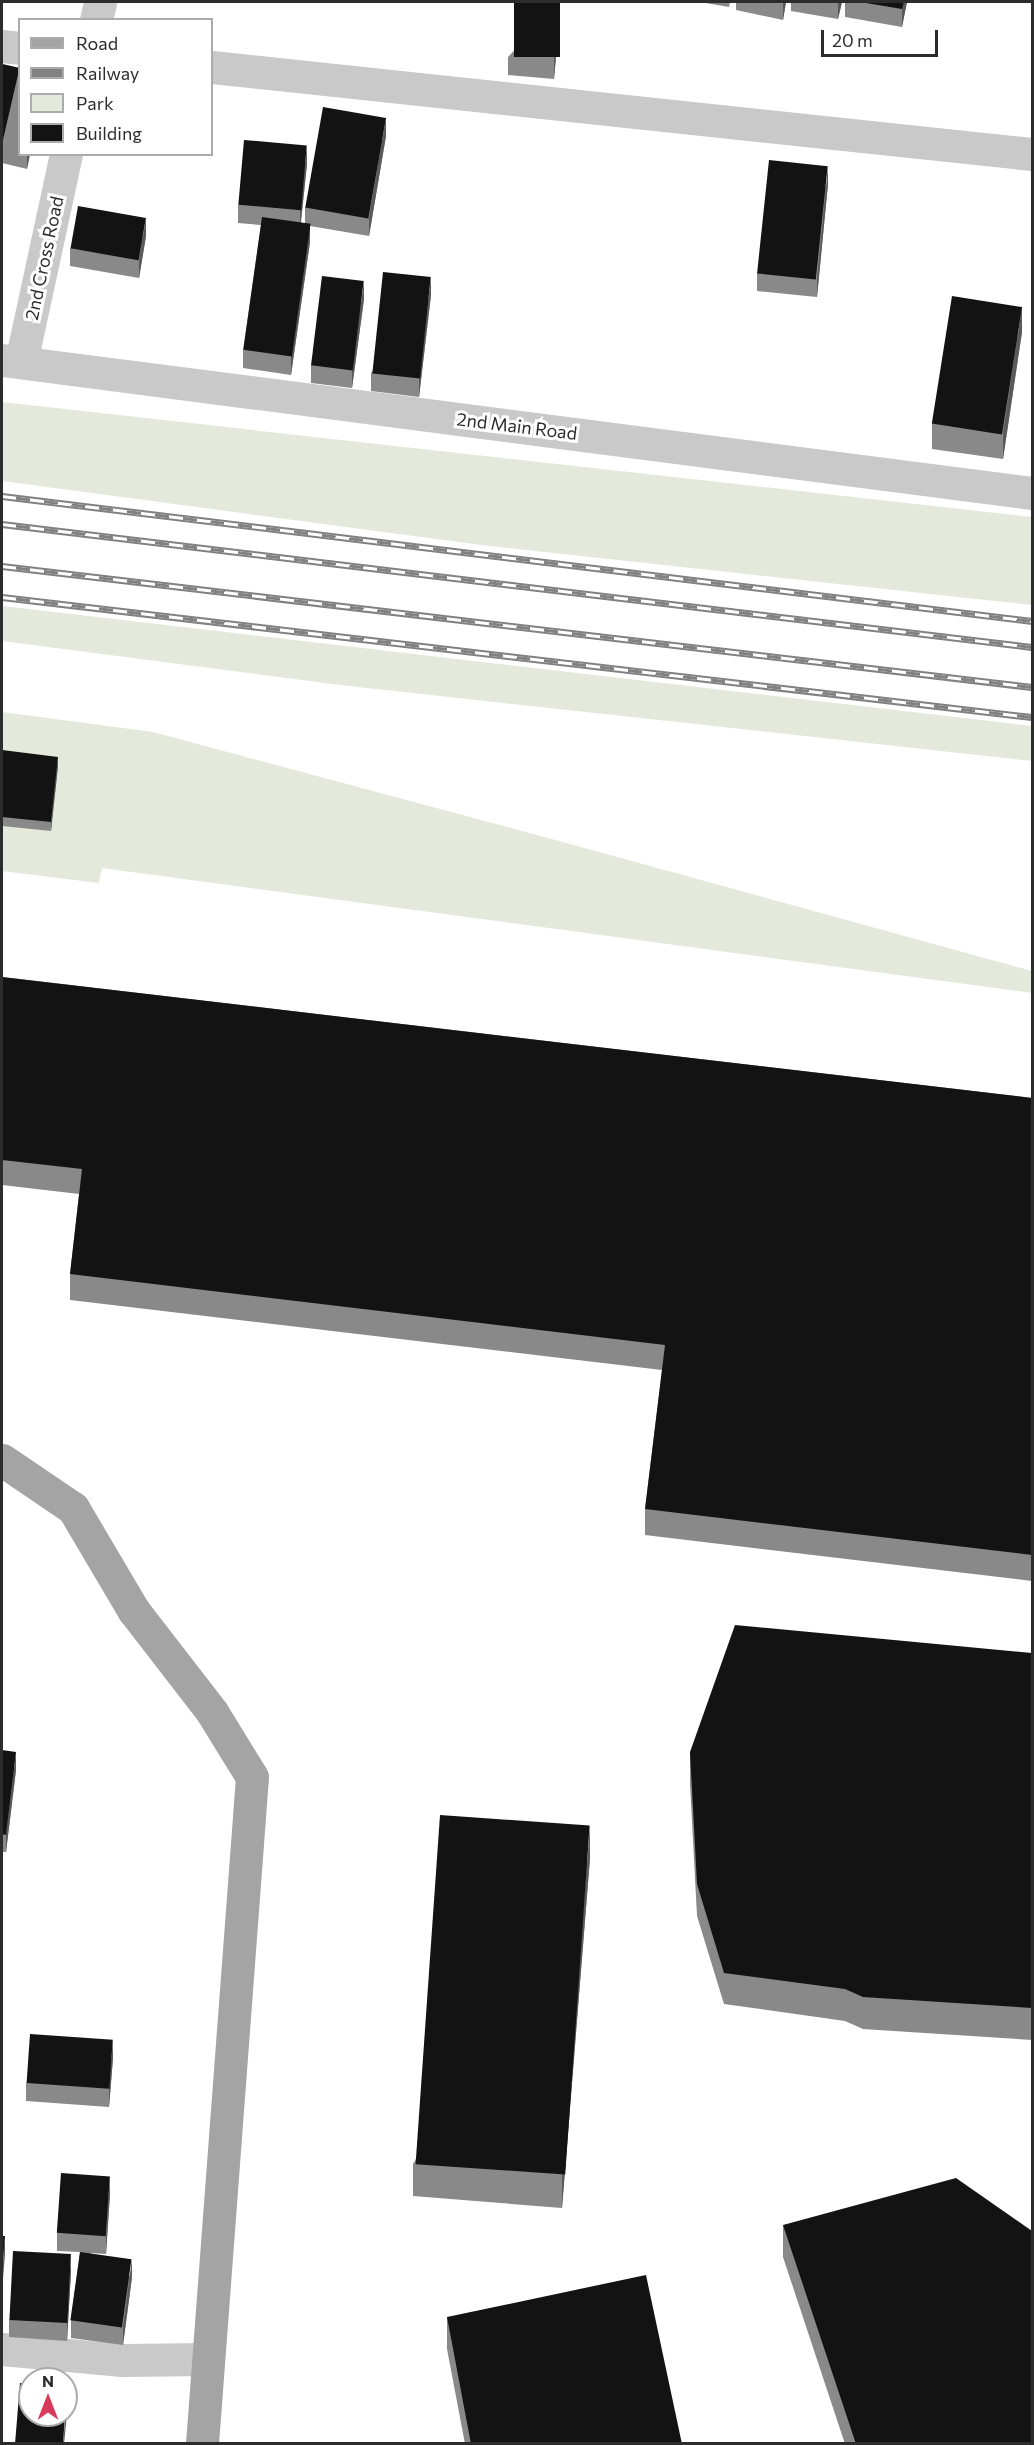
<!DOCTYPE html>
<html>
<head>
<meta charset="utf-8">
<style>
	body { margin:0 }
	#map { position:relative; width:1034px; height:2445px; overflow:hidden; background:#fff; font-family:Commissioner,sans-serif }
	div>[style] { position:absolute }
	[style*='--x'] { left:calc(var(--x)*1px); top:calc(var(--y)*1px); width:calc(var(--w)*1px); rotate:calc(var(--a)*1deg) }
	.green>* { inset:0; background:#e4e9db }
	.minor>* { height:33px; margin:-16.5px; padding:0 16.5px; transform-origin:16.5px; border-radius:16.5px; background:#c9c9c9 }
	.major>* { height:33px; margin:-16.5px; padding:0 16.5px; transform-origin:16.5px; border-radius:16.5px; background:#a4a4a4 }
	.rail>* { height:7px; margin-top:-3.5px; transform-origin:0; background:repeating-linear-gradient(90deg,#fff 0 14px,#818181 0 28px); box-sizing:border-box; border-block:2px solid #818181 }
	.wall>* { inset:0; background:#898989 }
	.shaded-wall>* { inset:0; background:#5a5a5a }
	.building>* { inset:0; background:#131313; transform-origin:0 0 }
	span { translate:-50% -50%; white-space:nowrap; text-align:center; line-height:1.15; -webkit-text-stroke:6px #fff; paint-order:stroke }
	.street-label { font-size:18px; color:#2c2c2c }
	.frame { position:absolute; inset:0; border:3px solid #2c2c2c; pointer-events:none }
	.legend { position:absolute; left:18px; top:18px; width:195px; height:138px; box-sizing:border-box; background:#fff; border:2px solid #ababab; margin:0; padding:8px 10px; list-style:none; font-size:18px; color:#2c2c2c }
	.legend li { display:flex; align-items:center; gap:12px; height:30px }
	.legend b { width:30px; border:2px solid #ababab }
	.north { position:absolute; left:18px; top:2367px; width:60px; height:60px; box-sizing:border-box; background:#fff; border:2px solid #ababab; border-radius:50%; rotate:0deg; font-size:16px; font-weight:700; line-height:24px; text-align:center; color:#2c2c2c }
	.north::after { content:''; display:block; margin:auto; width:21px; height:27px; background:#d83a5b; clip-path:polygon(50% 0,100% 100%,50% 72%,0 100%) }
	.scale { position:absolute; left:821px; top:30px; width:117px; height:27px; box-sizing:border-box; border:3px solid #2c2c2c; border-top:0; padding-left:8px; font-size:18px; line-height:21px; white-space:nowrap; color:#2c2c2c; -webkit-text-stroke:4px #fff; paint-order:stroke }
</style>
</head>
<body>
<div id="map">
	<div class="green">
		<i style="clip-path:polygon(2px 402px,1032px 517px,1032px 605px,489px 546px,2px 481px)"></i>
		<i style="clip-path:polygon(2px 606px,1032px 726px,1032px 761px,340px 685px,2px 641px)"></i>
		<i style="clip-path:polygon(2px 712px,153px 732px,548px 838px,1032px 971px,1032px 993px,102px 868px,99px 883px,2px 871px)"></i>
	</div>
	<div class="minor">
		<i style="--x:96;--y:20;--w:18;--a:-77"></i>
		<i style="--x:2;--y:46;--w:18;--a:6"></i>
		<i style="--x:212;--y:67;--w:825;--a:6.06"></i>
		<i style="--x:2;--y:360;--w:1039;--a:7.36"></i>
		<i style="--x:21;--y:362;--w:213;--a:-77.8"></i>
		<i style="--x:2;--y:2349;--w:121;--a:5.2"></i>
		<i style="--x:123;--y:2360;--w:85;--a:-0.7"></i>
	</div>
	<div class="major">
		<i style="--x:2;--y:1460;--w:86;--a:34.1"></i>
		<i style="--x:73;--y:1508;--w:120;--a:59.4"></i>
		<i style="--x:134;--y:1611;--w:128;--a:52.3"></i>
		<i style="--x:212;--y:1712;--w:76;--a:58.4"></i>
		<i style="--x:252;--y:1777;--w:669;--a:94.29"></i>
	</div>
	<div class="rail">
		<i style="--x:2;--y:496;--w:1038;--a:6.92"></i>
		<i style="--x:2;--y:524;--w:1037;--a:6.81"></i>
		<i style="--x:2;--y:566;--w:1037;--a:6.7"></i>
		<i style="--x:2;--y:597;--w:1037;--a:6.65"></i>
	</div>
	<div class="wall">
		<i style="clip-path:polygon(560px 2px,560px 13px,554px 79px,508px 75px,508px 57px)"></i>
		<i style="clip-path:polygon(700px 2px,730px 2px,729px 7px)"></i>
		<i style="clip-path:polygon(736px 2px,786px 2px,783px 20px,736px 10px)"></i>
		<i style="clip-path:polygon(791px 2px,842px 2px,838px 19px,791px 11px)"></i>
		<i style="clip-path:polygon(845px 2px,907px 2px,902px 27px,845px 17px)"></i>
		<i style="clip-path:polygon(2px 64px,20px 68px,20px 154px,30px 154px,27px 169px,2px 163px)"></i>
		<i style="clip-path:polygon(386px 136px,369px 236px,310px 226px,310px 242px,291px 375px,243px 368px,243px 350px,261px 225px,238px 223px,238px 205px,307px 164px,301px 223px,305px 224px,305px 207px)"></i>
		<i style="clip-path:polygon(828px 184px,817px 297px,757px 291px,757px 273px)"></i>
		<i style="clip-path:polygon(146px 236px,139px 278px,70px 266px,70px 248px)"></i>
		<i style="clip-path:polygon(431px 295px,419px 397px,371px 391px,371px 373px)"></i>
		<i style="clip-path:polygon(364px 299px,352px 388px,311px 383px,311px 365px)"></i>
		<i style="clip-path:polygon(1022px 332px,1003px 459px,932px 449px,932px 423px)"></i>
		<i style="clip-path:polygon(2px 750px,58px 766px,51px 831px,2px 826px)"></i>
		<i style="clip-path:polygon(2px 977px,1032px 1098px,1032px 1581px,645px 1535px,645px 1509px,662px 1370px,70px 1300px,70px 1274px,79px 1194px,2px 1185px)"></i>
		<i style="clip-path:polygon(1032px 1653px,1032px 2040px,863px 2029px,845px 2021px,724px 2004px,697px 1916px,690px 1784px,690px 1752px)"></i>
		<i style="clip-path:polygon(2px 1750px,16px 1770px,6px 1852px,2px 1852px)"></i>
		<i style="clip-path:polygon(590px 1858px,562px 2208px,413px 2196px,413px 2164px)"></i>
		<i style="clip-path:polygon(113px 2058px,109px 2107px,26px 2101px,26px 2083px)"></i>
		<i style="clip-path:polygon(110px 2194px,106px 2254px,90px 2253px,132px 2277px,123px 2345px,71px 2338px,71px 2320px,80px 2252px,57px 2251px,57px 2233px)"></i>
		<i style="clip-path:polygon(783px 2225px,1032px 2444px,845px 2444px,783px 2257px)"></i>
		<i style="clip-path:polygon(71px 2272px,67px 2341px,9px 2337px,9px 2320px)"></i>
		<i style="clip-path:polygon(447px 2317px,682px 2444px,465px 2444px,447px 2349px)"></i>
	</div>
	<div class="shaded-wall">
		<i style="clip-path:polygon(560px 2px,560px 13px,554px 79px,554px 61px)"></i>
		<i style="clip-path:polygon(783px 2px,786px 2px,783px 20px)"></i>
		<i style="clip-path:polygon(838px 2px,842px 2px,838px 19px)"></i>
		<i style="clip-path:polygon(904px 2px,907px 2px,902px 27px,902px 9px)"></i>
		<i style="clip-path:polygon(386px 118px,386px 136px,369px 236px,369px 218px)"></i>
		<i style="clip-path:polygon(307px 146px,307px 164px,300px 229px,300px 211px)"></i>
		<i style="clip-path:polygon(27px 154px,30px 154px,27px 169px)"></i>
		<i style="clip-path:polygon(828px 166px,828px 184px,817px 297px,817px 279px)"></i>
		<i style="clip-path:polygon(146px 218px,146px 236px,139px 278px,139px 260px)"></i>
		<i style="clip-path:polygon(310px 224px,310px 242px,291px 375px,291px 357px)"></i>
		<i style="clip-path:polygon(431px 277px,431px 295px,419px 397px,419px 379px)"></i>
		<i style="clip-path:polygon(364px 281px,364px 299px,352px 388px,352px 370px)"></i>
		<i style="clip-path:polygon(1022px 307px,1022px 332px,1003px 459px,1003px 433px)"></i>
		<i style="clip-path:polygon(58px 757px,58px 766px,51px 831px,51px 822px)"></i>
		<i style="clip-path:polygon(16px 1752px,16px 1770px,6px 1852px,6px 1835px)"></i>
		<i style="clip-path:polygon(590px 1826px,590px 1858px,562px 2208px,562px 2176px)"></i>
		<i style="clip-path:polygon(113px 2040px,113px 2058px,109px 2107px,109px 2089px)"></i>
		<i style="clip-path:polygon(110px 2176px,110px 2194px,106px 2254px,106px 2236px)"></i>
		<i style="clip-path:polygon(5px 2236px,5px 2254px,2px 2291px,2px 2273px)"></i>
		<i style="clip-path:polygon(71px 2254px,71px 2272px,67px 2341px,67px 2323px)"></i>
		<i style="clip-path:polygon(132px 2259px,132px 2277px,123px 2345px,123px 2327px)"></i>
		<i style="clip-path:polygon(68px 2386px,68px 2404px,64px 2444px,63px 2444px)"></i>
	</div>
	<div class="building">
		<i style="left:514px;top:2px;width:46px;height:55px"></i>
		<i style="clip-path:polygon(860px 2px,904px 2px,902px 9px)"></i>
		<i style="left:2px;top:64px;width:18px;height:82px;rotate:13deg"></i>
		<i style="left:323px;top:107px;width:64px;height:102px;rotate:10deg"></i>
		<i style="left:244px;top:140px;width:63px;height:65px;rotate:5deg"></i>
		<i style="left:769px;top:160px;width:59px;height:114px;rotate:6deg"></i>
		<i style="left:78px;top:206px;width:69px;height:43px;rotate:10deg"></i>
		<i style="left:262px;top:217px;width:49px;height:134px;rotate:8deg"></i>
		<i style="left:383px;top:272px;width:48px;height:102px;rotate:6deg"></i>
		<i style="left:322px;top:276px;width:42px;height:90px;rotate:7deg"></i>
		<i style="left:952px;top:296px;width:71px;height:129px;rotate:9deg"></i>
		<i style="clip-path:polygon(2px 750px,58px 757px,51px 822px,2px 817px)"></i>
		<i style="clip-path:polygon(2px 977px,1032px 1098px,1032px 1555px,645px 1509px,665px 1345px,70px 1274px,82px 1169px,2px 1160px)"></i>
		<i style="clip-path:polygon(735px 1625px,1032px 1653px,1032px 2008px,863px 1997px,845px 1989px,724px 1973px,697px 1884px,690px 1752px)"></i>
		<i style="clip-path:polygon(2px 1750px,16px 1752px,6px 1835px,2px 1834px)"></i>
		<i style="left:440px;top:1815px;width:150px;height:350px;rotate:4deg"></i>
		<i style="left:30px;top:2034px;width:83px;height:49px;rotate:4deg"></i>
		<i style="left:61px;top:2173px;width:49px;height:60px;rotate:4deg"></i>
		<i style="clip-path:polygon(956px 2178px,1032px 2231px,1032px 2444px,856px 2444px,783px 2225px)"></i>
		<i style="clip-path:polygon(2px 2236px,5px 2236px,2px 2273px)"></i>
		<i style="left:13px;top:2251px;width:58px;height:69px;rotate:3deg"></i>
		<i style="left:80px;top:2252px;width:52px;height:69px;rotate:8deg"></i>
		<i style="clip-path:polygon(646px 2275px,682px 2444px,471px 2444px,447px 2317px)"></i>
		<i style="clip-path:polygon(20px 2383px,30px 2384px,30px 2415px,65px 2415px,63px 2444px,15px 2444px)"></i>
		<i style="clip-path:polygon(66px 2386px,68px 2386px,66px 2407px)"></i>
	</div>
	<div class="street-label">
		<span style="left:44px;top:258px;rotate:-78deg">2nd Cross Road</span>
		<span style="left:517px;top:426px;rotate:7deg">2nd Main Road</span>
	</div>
	<div class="frame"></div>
	<ul class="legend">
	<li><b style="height:8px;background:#a4a4a4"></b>Road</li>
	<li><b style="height:8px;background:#818181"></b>Railway</li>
	<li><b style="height:16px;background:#e4e9db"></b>Park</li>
	<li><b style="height:16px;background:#131313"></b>Building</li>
	</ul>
	<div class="north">N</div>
	<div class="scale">20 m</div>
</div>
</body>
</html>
